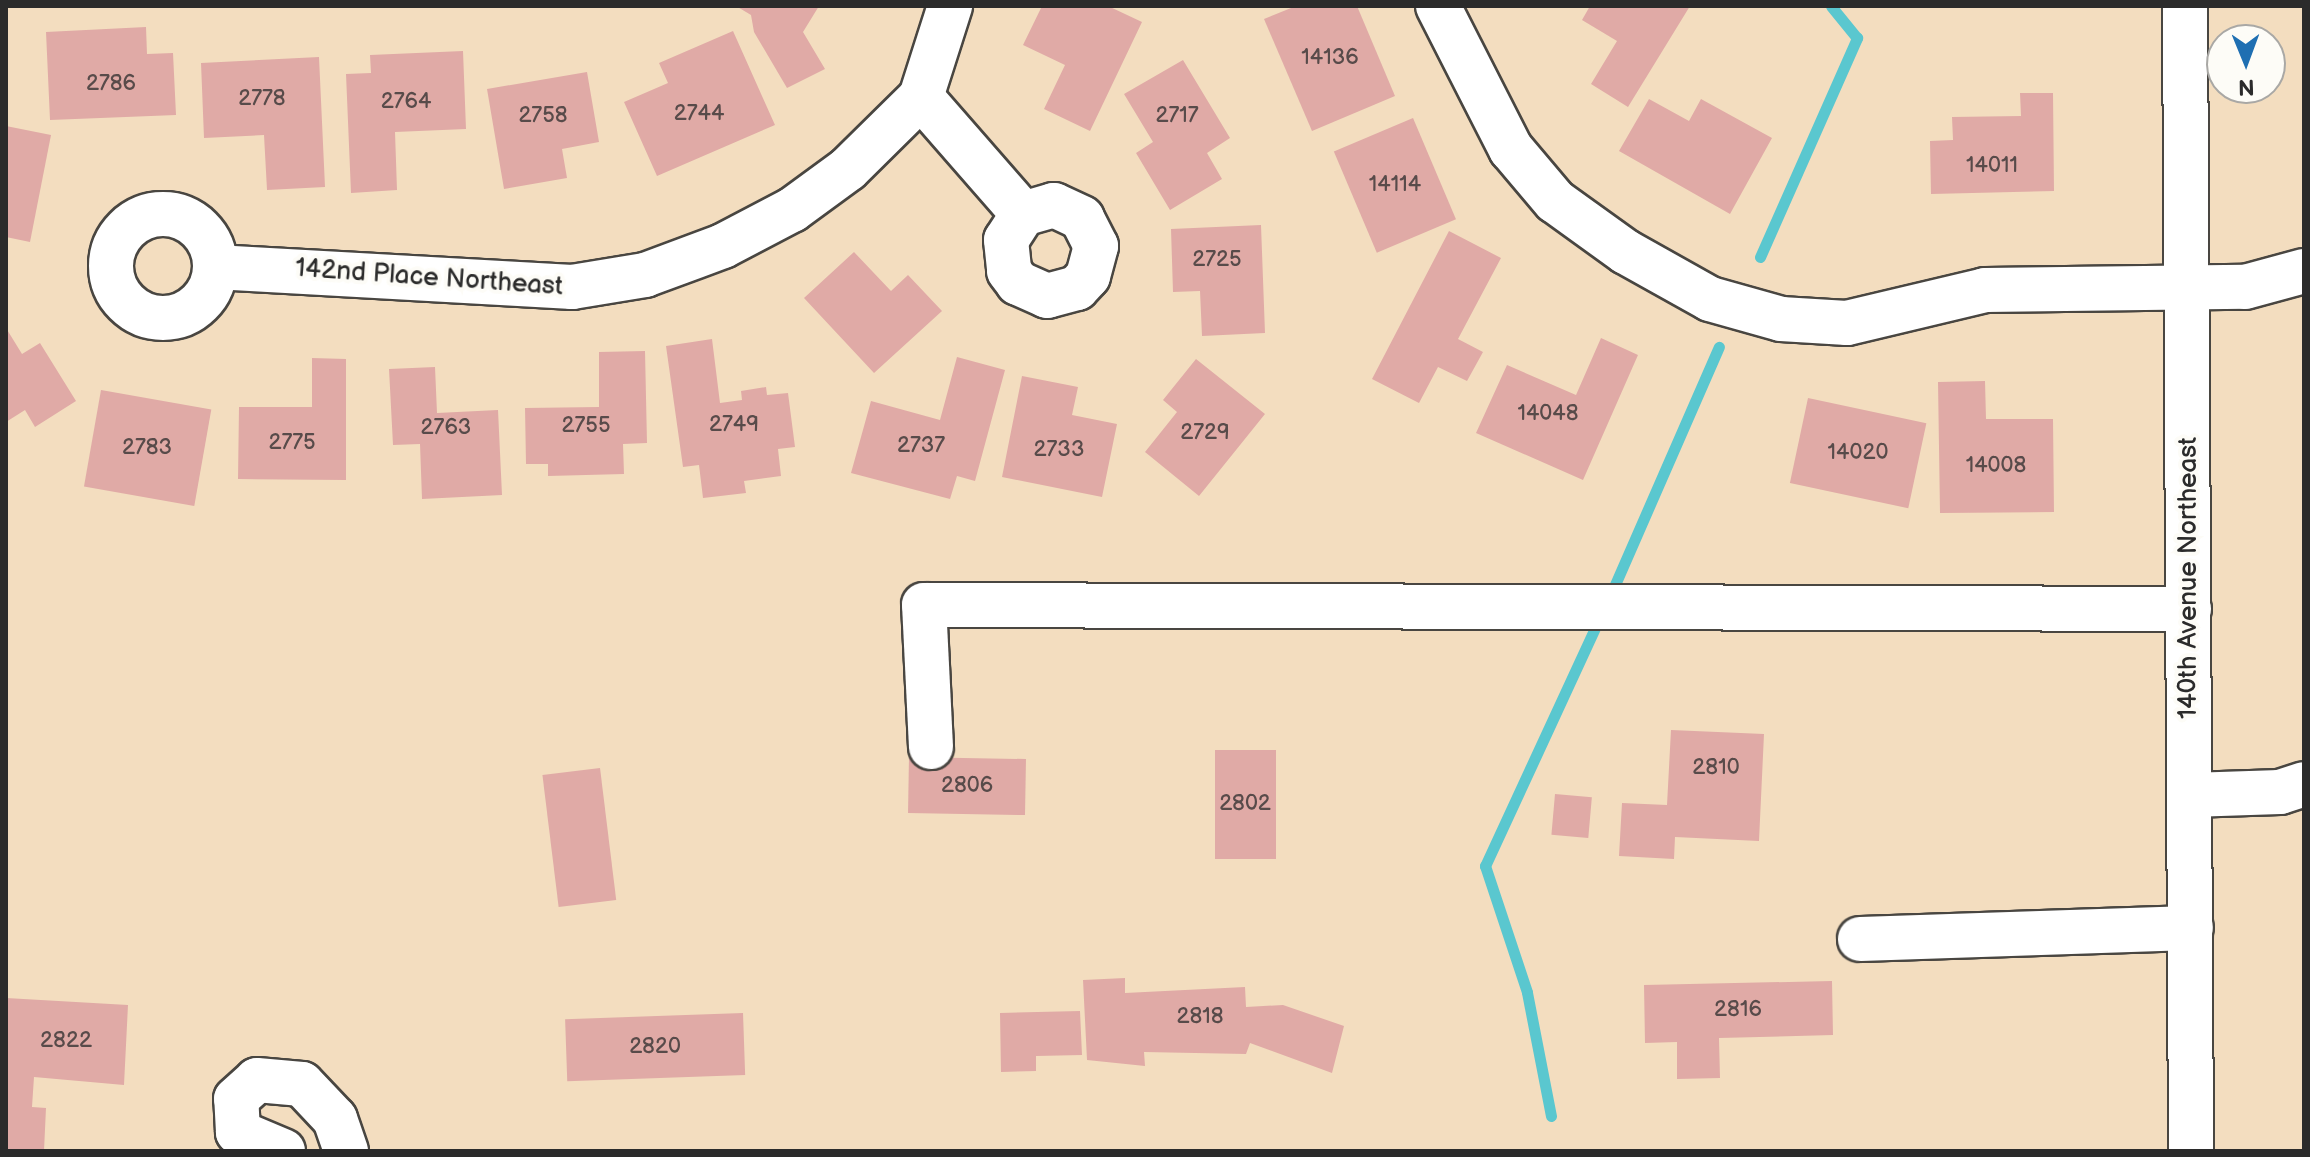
<!DOCTYPE html>
<html>
<head>
<meta charset="utf-8">
<style>
	body { margin:0 }
	#map { position:relative; width:2310px; height:1157px; overflow:hidden; background:#f3ddbf; font-family:"Balsamiq Sans",sans-serif }
	div>[style] { position:absolute }
	[style*='--x'] { left:calc(var(--x)*1px); top:calc(var(--y)*1px); width:calc(var(--w)*1px); rotate:calc(var(--a)*1deg) }
	.stream>* { height:11px; margin:-5.5px; padding:0 5.5px; transform-origin:5.5px; border-radius:5.5px; background:#5ac7cf }
	.building>* { inset:0; background:#e0aaa6; transform-origin:0 0 }
	.roads { filter:drop-shadow(2px 0 #494641) drop-shadow(-2px 0 #494641) drop-shadow(0 2px #494641) drop-shadow(0 -2px #494641) }
	.minor>* { height:44px; margin:-22px; padding:0 22px; transform-origin:22px; border-radius:22px; background:#fff }
	.minor>.ring { margin:-22px; padding:0; box-sizing:content-box; background:none; border:44px solid #fff; border-radius:50% }
	span { translate:-50% -50%; white-space:nowrap; text-align:center; line-height:1.15; -webkit-text-stroke:8px #fdfcf7; paint-order:stroke }
	.number-label { font-size:22px; color:#584b4a }
	.number-label span { -webkit-text-stroke-width:0 }
	.street-label { font-size:26px; color:#2b2b2b }
	.frame { position:absolute; inset:0; border:8px solid #2b2b2b; pointer-events:none }
	.north { position:absolute; left:2206px; top:24px; width:80px; height:80px; box-sizing:border-box; background:#fdfcf7; border:2px solid #a9a8a5; border-radius:50%; rotate:179deg; font-size:22px; font-weight:700; line-height:32px; text-align:center; color:#2b2b2b }
	.north::after { content:''; display:block; margin:auto; width:28px; height:36px; background:#1f6fb2; clip-path:polygon(50% 0,100% 100%,50% 72%,0 100%) }
</style>
</head>
<body>
<div id="map">
	<div class="stream">
		<i style="--x:1760;--y:257;--w:240;--a:-66.1"></i>
		<i style="--x:1857;--y:38;--w:41;--a:-129.1"></i>
		<i style="--x:1610;--y:596;--w:272;--a:-66.4"></i>
		<i style="--x:1551;--y:1116;--w:126;--a:-101"></i>
		<i style="--x:1527;--y:992;--w:133;--a:-108.4"></i>
		<i style="--x:1485;--y:866;--w:277;--a:-65.2"></i>
	</div>
	<div class="building">
		<i style="clip-path:polygon(736px 6px,819px 6px,803px 32px,825px 69px,787px 88px,754px 32px,751px 15px)"></i>
		<i style="clip-path:polygon(1042px 6px,1108px 6px,1142px 22px,1090px 131px,1044px 109px,1065px 65px,1023px 45px)"></i>
		<i style="clip-path:polygon(1296px 6px,1357px 6px,1395px 96px,1312px 131px,1264px 19px)"></i>
		<i style="clip-path:polygon(1590px 6px,1690px 6px,1628px 107px,1591px 84px,1617px 41px,1582px 20px)"></i>
		<i style="clip-path:polygon(146px 27px,147px 54px,173px 53px,176px 115px,50px 120px,46px 32px)"></i>
		<i style="clip-path:polygon(733px 31px,775px 125px,657px 176px,624px 102px,668px 83px,659px 63px)"></i>
		<i style="clip-path:polygon(463px 51px,466px 129px,395px 132px,397px 190px,351px 193px,346px 74px,371px 73px,370px 55px)"></i>
		<i style="clip-path:polygon(319px 57px,325px 187px,267px 190px,264px 135px,204px 138px,201px 63px)"></i>
		<i style="clip-path:polygon(1183px 60px,1230px 138px,1207px 153px,1222px 179px,1170px 210px,1136px 153px,1153px 142px,1124px 94px)"></i>
		<i style="clip-path:polygon(587px 72px,599px 142px,562px 149px,567px 178px,504px 189px,487px 89px)"></i>
		<i style="clip-path:polygon(2020px 93px,2053px 93px,2054px 191px,1931px 194px,1930px 141px,1953px 140px,1952px 117px,2021px 116px)"></i>
		<i style="clip-path:polygon(1649px 99px,1689px 121px,1701px 99px,1772px 138px,1730px 214px,1619px 151px)"></i>
		<i style="left:1413px;top:118px;width:110px;height:86px;rotate:67deg"></i>
		<i style="clip-path:polygon(6px 126px,51px 135px,30px 242px,6px 237px)"></i>
		<i style="clip-path:polygon(1261px 225px,1265px 333px,1202px 336px,1200px 291px,1173px 292px,1171px 229px)"></i>
		<i style="clip-path:polygon(1449px 231px,1501px 258px,1458px 339px,1483px 352px,1467px 381px,1438px 367px,1419px 403px,1372px 379px)"></i>
		<i style="clip-path:polygon(854px 252px,891px 291px,908px 275px,942px 311px,874px 373px,804px 298px)"></i>
		<i style="clip-path:polygon(6px 328px,22px 354px,40px 343px,76px 401px,35px 427px,25px 410px,6px 422px)"></i>
		<i style="clip-path:polygon(1601px 338px,1638px 355px,1583px 480px,1476px 433px,1507px 365px,1576px 395px)"></i>
		<i style="clip-path:polygon(712px 339px,720px 403px,742px 400px,741px 391px,766px 387px,767px 395px,788px 393px,795px 447px,778px 449px,781px 476px,744px 481px,746px 493px,703px 498px,699px 465px,683px 467px,666px 346px)"></i>
		<i style="clip-path:polygon(645px 351px,647px 443px,623px 444px,624px 474px,548px 476px,548px 464px,526px 464px,525px 408px,599px 407px,599px 352px)"></i>
		<i style="clip-path:polygon(957px 357px,1005px 370px,975px 481px,957px 476px,950px 499px,851px 473px,871px 401px,940px 420px)"></i>
		<i style="clip-path:polygon(312px 358px,346px 359px,346px 480px,238px 479px,239px 407px,312px 407px)"></i>
		<i style="clip-path:polygon(1196px 359px,1265px 414px,1199px 496px,1145px 452px,1177px 412px,1163px 400px)"></i>
		<i style="clip-path:polygon(435px 367px,437px 413px,498px 410px,502px 495px,422px 499px,420px 444px,393px 445px,389px 369px)"></i>
		<i style="clip-path:polygon(1022px 376px,1078px 387px,1072px 415px,1117px 424px,1102px 497px,1002px 477px)"></i>
		<i style="clip-path:polygon(1985px 381px,1986px 419px,2053px 419px,2054px 512px,1940px 513px,1938px 382px)"></i>
		<i style="left:101px;top:390px;width:112px;height:98px;rotate:10deg"></i>
		<i style="left:1808px;top:398px;width:121px;height:87px;rotate:12deg"></i>
		<i style="clip-path:polygon(1671px 730px,1764px 734px,1759px 841px,1675px 837px,1674px 859px,1619px 856px,1622px 803px,1667px 805px)"></i>
		<i style="left:1215px;top:750px;width:61px;height:109px"></i>
		<i style="left:909px;top:757px;width:117px;height:56px;rotate:1deg"></i>
		<i style="left:600px;top:768px;width:133px;height:58px;rotate:83deg"></i>
		<i style="left:1555px;top:794px;width:37px;height:41px;rotate:5deg"></i>
		<i style="clip-path:polygon(1125px 978px,1125px 993px,1245px 987px,1246px 1007px,1283px 1005px,1344px 1026px,1332px 1073px,1250px 1043px,1246px 1054px,1144px 1052px,1145px 1066px,1087px 1060px,1083px 980px)"></i>
		<i style="clip-path:polygon(1832px 981px,1833px 1035px,1719px 1038px,1720px 1078px,1677px 1079px,1677px 1042px,1645px 1043px,1644px 985px)"></i>
		<i style="clip-path:polygon(6px 998px,128px 1005px,124px 1085px,34px 1077px,32px 1107px,46px 1108px,44px 1151px,6px 1151px)"></i>
		<i style="clip-path:polygon(1080px 1011px,1082px 1055px,1036px 1056px,1036px 1071px,1001px 1072px,1000px 1013px)"></i>
		<i style="left:743px;top:1013px;width:62px;height:178px;rotate:88deg"></i>
	</div>
	<div class="roads">
		<div class="minor">
			<i style="--x:1438;--y:6;--w:161;--a:63"></i>
			<i style="--x:1511;--y:149;--w:68;--a:49.8"></i>
			<i style="--x:1555;--y:201;--w:87;--a:35.7"></i>
			<i style="--x:1626;--y:252;--w:96;--a:29.2"></i>
			<i style="--x:1710;--y:299;--w:74;--a:15.7"></i>
			<i style="--x:1781;--y:319;--w:66;--a:3.5"></i>
			<i style="--x:1847;--y:323;--w:142;--a:-13.4"></i>
			<i style="--x:1985;--y:290;--w:260;--a:-0.7"></i>
			<i style="--x:2245;--y:287;--w:61;--a:-15.2"></i>
			<i style="--x:2185;--y:6;--w:1145;--a:89.7"></i>
			<i style="--x:921;--y:97;--w:155;--a:48.9"></i>
			<i style="--x:1023;--y:214;--w:31;--a:123"></i>
			<i style="--x:1006;--y:240;--w:31;--a:84"></i>
			<i style="--x:1009;--y:271;--w:15;--a:53"></i>
			<i style="--x:1018;--y:283;--w:32;--a:24"></i>
			<i style="--x:1047;--y:296;--w:31;--a:-15"></i>
			<i style="--x:1077;--y:288;--w:16;--a:-47"></i>
			<i style="--x:1088;--y:276;--w:31;--a:-75"></i>
			<i style="--x:1096;--y:246;--w:31;--a:-117"></i>
			<i style="--x:1082;--y:218;--w:31;--a:-155"></i>
			<i style="--x:1054;--y:205;--w:32;--a:164"></i>
			<i class="ring" style="left:111px;top:214px;width:60px;height:60px"></i>
			<i style="--x:215;--y:267;--w:358;--a:3.2"></i>
			<i style="--x:572;--y:287;--w:74;--a:-9.3"></i>
			<i style="--x:645;--y:275;--w:83;--a:-20.4"></i>
			<i style="--x:723;--y:246;--w:78;--a:-27.6"></i>
			<i style="--x:792;--y:210;--w:69;--a:-36.2"></i>
			<i style="--x:848;--y:169;--w:103;--a:-44.6"></i>
			<i style="--x:921;--y:97;--w:96;--a:-72.3"></i>
			<i style="--x:931;--y:747;--w:142;--a:-92.8"></i>
			<i style="--x:924;--y:605;--w:1265;--a:0.18"></i>
			<i style="--x:2190;--y:795;--w:90;--a:-1.9"></i>
			<i style="--x:2280;--y:792;--w:25;--a:-18"></i>
			<i style="--x:1860;--y:939;--w:331;--a:-1.9"></i>
			<i style="--x:283;--y:1151;--w:49;--a:-157.1"></i>
			<i style="--x:238;--y:1132;--w:33;--a:-93"></i>
			<i style="--x:236;--y:1099;--w:28;--a:-42"></i>
			<i style="--x:257;--y:1080;--w:45;--a:5.1"></i>
			<i style="--x:302;--y:1084;--w:48;--a:46.7"></i>
			<i style="--x:335;--y:1119;--w:34;--a:71"></i>
		</div>
	</div>
	<div class="number-label">
		<span style="left:1330px;top:58px">14136</span>
		<span style="left:111px;top:84px">2786</span>
		<span style="left:262px;top:99px">2778</span>
		<span style="left:406px;top:102px">2764</span>
		<span style="left:699px;top:114px">2744</span>
		<span style="left:543px;top:116px">2758</span>
		<span style="left:1177px;top:116px">2717</span>
		<span style="left:1992px;top:166px">14011</span>
		<span style="left:1395px;top:185px">14114</span>
		<span style="left:1217px;top:260px">2725</span>
		<span style="left:1548px;top:414px">14048</span>
		<span style="left:734px;top:425px">2749</span>
		<span style="left:586px;top:426px">2755</span>
		<span style="left:446px;top:428px">2763</span>
		<span style="left:1205px;top:433px">2729</span>
		<span style="left:292px;top:443px">2775</span>
		<span style="left:921px;top:446px">2737</span>
		<span style="left:147px;top:448px">2783</span>
		<span style="left:1059px;top:450px">2733</span>
		<span style="left:1858px;top:453px">14020</span>
		<span style="left:1996px;top:466px">14008</span>
		<span style="left:1716px;top:768px">2810</span>
		<span style="left:967px;top:786px">2806</span>
		<span style="left:1245px;top:804px">2802</span>
		<span style="left:1738px;top:1010px">2816</span>
		<span style="left:1200px;top:1017px">2818</span>
		<span style="left:66px;top:1041px">2822</span>
		<span style="left:655px;top:1047px">2820</span>
	</div>
	<div class="street-label">
		<span style="left:429px;top:278px;rotate:4deg">142nd Place Northeast</span>
		<span style="left:2189px;top:578px;rotate:-90deg">140th Avenue Northeast</span>
	</div>
	<div class="frame"></div>
	<div class="north">N</div>
</div>
</body>
</html>
